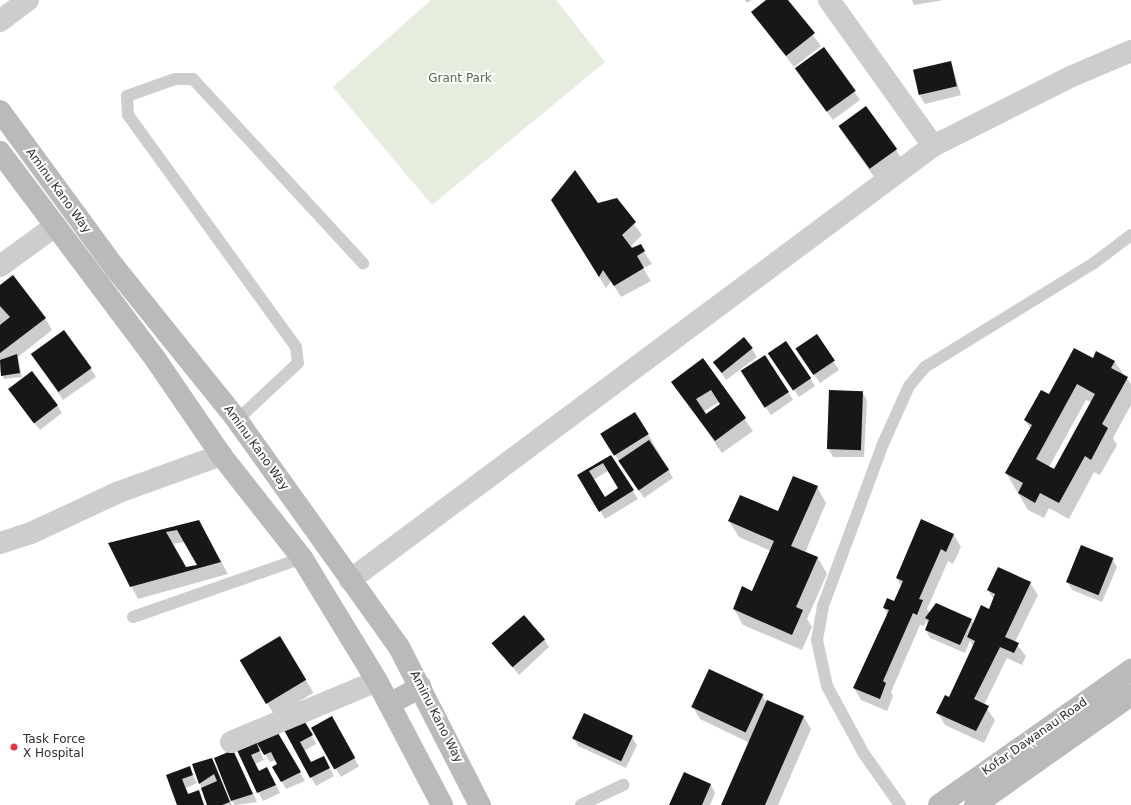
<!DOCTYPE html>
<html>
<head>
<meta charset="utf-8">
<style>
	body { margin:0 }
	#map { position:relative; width:1131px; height:805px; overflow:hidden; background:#fff; font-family:"DejaVu Sans",sans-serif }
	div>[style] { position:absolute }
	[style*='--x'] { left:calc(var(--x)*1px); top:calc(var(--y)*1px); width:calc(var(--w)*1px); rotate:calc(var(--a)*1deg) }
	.green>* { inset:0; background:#e6ecde }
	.shadow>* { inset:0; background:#0003; transform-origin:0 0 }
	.building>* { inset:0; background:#171717; transform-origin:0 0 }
	.lane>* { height:12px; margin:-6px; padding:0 6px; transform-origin:6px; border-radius:6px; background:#cdcdcd }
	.street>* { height:22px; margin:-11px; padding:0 11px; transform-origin:11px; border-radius:11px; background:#cdcdcd }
	.secondary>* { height:22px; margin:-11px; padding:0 11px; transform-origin:11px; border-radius:11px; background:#bababa }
	.dots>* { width:11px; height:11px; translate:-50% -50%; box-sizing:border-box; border:2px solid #fff; border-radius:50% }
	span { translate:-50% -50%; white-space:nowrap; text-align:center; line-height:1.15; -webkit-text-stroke:4px #fff; paint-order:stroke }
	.park-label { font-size:12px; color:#546b3d }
	.street-label { font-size:12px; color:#303030 }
	.poi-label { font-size:12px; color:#303030 }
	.left { translate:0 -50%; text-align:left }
</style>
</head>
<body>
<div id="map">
	<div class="green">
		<i style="clip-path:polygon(431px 0,556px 0,605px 62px,432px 205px,333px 87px)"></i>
	</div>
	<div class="shadow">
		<i style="clip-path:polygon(745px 0,752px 0,747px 3px)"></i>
		<i style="clip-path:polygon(767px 0,787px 0,821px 46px,794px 67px,752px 12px)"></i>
		<i style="clip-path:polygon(912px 0,944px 0,914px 5px)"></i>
		<i style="clip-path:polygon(824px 49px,860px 100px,833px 120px,801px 77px)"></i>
		<i style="clip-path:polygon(951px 62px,961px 95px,925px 104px,920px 96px)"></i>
		<i style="clip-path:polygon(839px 127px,896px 150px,901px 158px,874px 177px)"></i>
		<i style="clip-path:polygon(616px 199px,642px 235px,630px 247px,640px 246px,652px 264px,643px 268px,651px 281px,621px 297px,611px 281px,606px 288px,559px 213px)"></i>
		<i style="clip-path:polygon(0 287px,45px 318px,52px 330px,18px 357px,22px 377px,4px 379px,0 371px)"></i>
		<i style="clip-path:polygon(817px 336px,839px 370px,820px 383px,802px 357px)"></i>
		<i style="clip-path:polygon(752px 349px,757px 357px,726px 380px,714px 361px)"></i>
		<i style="clip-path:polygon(32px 354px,91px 369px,96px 377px,63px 400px)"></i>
		<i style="clip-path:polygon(evenodd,1093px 359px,1114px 361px,1131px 384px,1131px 405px,1113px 438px,1117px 445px,1100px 475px,1094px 472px,1069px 519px,1049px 508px,1044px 518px,1028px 510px,1006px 473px,1031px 430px,1025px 420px,1093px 359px,1086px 400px,1091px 402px,1054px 470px,1049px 467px,1086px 400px)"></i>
		<i style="clip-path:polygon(evenodd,703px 360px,753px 431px,722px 453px,673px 382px,703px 360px,719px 402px,721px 405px,705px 416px,703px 412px,719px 402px)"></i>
		<i style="clip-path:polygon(774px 361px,810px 378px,815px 386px,799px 397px)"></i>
		<i style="clip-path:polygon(747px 380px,788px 392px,793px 400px,771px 415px)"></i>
		<i style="clip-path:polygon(862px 392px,867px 400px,864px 457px,833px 457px,828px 448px)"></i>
		<i style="clip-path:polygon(15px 398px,57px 405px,62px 413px,40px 430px)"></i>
		<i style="clip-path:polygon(648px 434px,673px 478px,644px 498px,607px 443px)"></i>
		<i style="clip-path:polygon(evenodd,610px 456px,638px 499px,605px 519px,579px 475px,610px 456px,608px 471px,619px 489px,605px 498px,593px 480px,608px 471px)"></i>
		<i style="clip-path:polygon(817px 487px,826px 503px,805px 553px,818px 558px,827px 574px,807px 619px,812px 627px,802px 650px,743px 625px,734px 609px,753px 592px,771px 551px,739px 537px,729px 521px,778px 512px)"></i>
		<i style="clip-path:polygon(evenodd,199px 521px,228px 574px,138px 599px,110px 544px,199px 521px,185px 542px,198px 566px,186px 568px,172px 544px,185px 542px)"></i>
		<i style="clip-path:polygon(954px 535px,961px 547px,953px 564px,948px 561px,927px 609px,930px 613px,971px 620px,974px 625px,989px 610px,994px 600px,988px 590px,1030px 583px,1038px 595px,1015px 642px,1026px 656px,1022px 665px,1007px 658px,984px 705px,995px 720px,984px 743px,945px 725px,938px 713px,950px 698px,974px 647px,970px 641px,965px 653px,930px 638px,926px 630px,927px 620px,924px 626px,920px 625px,891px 692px,893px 696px,887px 711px,861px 700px,854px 688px,888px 615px,884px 608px,894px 603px,901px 586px,897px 578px)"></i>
		<i style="clip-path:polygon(1112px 559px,1117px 567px,1102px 602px,1072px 590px,1067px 581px)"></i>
		<i style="left:280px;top:637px;width:65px;height:45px;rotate:59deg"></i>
		<i style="clip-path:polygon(544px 639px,549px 647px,519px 675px,494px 644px)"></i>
		<i style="clip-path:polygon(762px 695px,767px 703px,804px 717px,811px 729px,778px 805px,722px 805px,750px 743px,700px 719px,693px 707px)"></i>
		<i style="left:331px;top:718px;width:56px;height:21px;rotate:60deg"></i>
		<i style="clip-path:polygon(303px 720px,316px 744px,304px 751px,311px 764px,328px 765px,334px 776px,316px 786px,285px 730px)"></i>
		<i style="clip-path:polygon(278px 734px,305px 781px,286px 789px,273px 767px,279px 764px,276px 760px,270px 762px,259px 744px)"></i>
		<i style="clip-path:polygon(632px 737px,637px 745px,626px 768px,578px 746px,574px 738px)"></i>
		<i style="clip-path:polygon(237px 749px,259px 749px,264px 760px,255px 764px,259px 772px,272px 777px,280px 793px,263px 801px)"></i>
		<i style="clip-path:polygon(233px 751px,237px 759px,257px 802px,235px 805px,232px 801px)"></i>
		<i style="clip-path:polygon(212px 759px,217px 768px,232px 805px,208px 805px,193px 765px)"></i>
		<i style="clip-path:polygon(189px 767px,197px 783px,186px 788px,189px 795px,198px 792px,205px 805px,178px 805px,167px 776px)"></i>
		<i style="clip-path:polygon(711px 785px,715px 793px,710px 805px,670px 805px)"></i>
	</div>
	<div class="building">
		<i style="clip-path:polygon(766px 0,788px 0,815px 33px,786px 56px,751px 12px)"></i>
		<i style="left:824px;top:47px;width:54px;height:36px;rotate:54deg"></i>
		<i style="left:951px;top:61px;width:26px;height:39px;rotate:77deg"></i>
		<i style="left:866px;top:106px;width:53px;height:34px;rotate:54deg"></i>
		<i style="clip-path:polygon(575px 170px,598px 203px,617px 198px,636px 222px,622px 235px,632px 248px,641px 244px,645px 251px,637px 256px,644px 268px,614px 286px,603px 270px,599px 277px,551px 200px)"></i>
		<i style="clip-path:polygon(13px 275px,46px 318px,0 353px,0 325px,10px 317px,0 306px,0 285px)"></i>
		<i style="left:64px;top:330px;width:47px;height:41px;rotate:54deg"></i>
		<i style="left:817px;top:334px;width:32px;height:26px;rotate:56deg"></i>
		<i style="left:744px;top:337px;width:14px;height:40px;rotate:51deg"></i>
		<i style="left:786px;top:341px;width:45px;height:22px;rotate:56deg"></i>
		<i style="clip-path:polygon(evenodd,1074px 348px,1093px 358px,1096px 351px,1115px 361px,1111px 368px,1128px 377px,1102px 424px,1108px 428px,1091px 460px,1085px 456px,1059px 503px,1040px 493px,1035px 503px,1018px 493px,1023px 483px,1005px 473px,1032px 425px,1024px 420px,1041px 390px,1049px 394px,1074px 348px,1077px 384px,1095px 394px,1054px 469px,1036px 459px,1077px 384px)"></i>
		<i style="clip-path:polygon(17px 354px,20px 373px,1px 376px,0 360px)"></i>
		<i style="left:765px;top:355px;width:44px;height:29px;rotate:57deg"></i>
		<i style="clip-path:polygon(evenodd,703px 358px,746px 418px,715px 441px,671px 382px,703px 358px,711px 390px,720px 404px,706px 414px,696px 399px,711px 390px)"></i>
		<i style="left:32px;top:371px;width:43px;height:30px;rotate:53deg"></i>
		<i style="left:829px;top:390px;width:34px;height:59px;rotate:2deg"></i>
		<i style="left:635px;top:412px;width:26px;height:41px;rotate:58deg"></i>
		<i style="left:649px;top:440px;width:36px;height:37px;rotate:56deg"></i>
		<i style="clip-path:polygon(evenodd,611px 455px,634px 490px,599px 512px,577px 475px,611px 455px,603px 463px,618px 488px,605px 497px,589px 471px,603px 463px)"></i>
		<i style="clip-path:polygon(793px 476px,818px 486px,791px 546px,818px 557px,796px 607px,803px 610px,792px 635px,733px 609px,742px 586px,752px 591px,774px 541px,728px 521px,740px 495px,778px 511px)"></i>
		<i style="clip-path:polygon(921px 519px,954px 534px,946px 552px,941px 549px,919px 599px,923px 600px,917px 615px,913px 613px,883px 681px,886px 683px,880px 699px,853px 688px,889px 610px,883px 608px,887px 598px,894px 601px,903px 581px,896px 578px)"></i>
		<i style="clip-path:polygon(evenodd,199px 520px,221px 562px,130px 587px,108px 543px,199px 520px,177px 530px,197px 565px,186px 567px,166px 532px,177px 530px)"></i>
		<i style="left:1081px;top:545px;width:35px;height:40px;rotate:22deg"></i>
		<i style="clip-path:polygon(998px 567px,1031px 582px,1005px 637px,1019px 643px,1014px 653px,1000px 647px,974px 699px,989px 706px,976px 731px,936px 713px,945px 695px,949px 697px,975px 641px,967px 637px,981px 605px,989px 609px,995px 594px,987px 590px)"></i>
		<i style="clip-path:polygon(936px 603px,972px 619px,960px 645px,925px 630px,929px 620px,925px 618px)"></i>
		<i style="left:524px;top:615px;width:32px;height:43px;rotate:49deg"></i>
		<i style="left:280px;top:636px;width:51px;height:47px;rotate:59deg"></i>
		<i style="left:709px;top:669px;width:60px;height:42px;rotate:25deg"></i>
		<i style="clip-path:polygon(767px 700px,804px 716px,765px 805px,721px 805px)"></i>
		<i style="left:584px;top:713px;width:54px;height:28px;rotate:25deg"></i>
		<i style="left:332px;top:716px;width:48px;height:24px;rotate:61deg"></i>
		<i style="clip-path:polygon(303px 719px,313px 735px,300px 742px,311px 762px,324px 756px,330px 768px,310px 778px,284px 730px)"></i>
		<i style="clip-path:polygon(278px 733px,301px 772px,281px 782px,272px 767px,277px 764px,271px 752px,264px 755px,257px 743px)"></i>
		<i style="clip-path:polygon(255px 739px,260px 751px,251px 755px,259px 771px,267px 767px,276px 785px,257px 793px,236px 748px)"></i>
		<i style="clip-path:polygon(233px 750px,253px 794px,231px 801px,214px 758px)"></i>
		<i style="clip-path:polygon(212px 758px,230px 802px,222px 805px,207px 805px,201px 788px,217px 781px,214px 774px,199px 784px,192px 764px)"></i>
		<i style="clip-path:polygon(190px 766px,193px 775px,182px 779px,188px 794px,199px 790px,204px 805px,177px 805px,166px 775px)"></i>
		<i style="clip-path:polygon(684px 772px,711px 784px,702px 805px,669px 805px)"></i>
	</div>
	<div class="lane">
		<i style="--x:237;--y:420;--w:83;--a:-43.1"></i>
		<i style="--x:298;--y:363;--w:16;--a:-97"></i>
		<i style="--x:296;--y:347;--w:286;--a:-125.9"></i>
		<i style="--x:128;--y:115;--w:19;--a:-93"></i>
		<i style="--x:127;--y:96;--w:51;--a:-19.5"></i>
		<i style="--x:175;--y:79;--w:18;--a:0"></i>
		<i style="--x:193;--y:79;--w:251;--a:47.3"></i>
		<i style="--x:133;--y:617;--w:179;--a:-19.2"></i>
		<i style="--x:581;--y:805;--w:47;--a:-25.5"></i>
		<i style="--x:900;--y:805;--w:62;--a:-125.2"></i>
		<i style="--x:864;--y:754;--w:77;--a:-118.6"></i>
		<i style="--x:827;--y:686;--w:47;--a:-102.3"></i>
		<i style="--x:817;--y:640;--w:35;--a:-80"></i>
		<i style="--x:823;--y:606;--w:173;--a:-69.7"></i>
		<i style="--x:883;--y:444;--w:64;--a:-65.9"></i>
		<i style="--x:909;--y:386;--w:25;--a:-50"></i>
		<i style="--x:925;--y:367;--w:198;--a:-31.6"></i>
		<i style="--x:1094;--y:263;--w:46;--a:-37.1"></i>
	</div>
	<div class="street">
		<i style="--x:829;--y:0;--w:179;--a:54.5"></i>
		<i style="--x:0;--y:21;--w:35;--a:-37"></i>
		<i style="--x:0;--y:266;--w:68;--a:-36"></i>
		<i style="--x:0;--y:543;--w:33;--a:-18"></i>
		<i style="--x:31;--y:533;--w:97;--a:-25"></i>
		<i style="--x:119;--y:492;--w:109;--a:-19.9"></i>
		<i style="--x:350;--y:580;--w:727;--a:-36.66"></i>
		<i style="--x:933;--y:146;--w:153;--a:-26.7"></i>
		<i style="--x:1070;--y:77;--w:66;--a:-23.1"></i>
		<i style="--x:231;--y:742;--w:158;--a:-22.7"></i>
	</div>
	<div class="secondary">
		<i style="--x:0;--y:111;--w:195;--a:53.8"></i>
		<i style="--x:115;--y:268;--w:195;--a:51.2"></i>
		<i style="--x:237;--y:420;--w:279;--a:54.5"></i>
		<i style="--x:399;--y:647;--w:178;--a:62.9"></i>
		<i style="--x:0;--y:152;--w:260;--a:53.1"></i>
		<i style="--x:156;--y:360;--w:115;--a:55.6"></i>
		<i style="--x:221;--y:455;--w:131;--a:51.8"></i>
		<i style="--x:302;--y:558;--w:144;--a:58.6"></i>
		<i style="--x:377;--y:681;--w:140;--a:62.3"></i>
		<i style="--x:389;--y:704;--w:36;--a:-28"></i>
		<i style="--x:939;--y:805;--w:235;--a:-35.1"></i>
		<i style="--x:975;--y:805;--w:191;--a:-35.2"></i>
	</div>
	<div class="dots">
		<i style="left:14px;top:747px;background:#e43545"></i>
	</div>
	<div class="park-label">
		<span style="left:460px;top:79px">Grant Park</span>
	</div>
	<div class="street-label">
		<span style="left:58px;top:191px;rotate:54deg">Aminu Kano Way</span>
		<span style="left:256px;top:448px;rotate:54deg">Aminu Kano Way</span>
		<span style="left:436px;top:717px;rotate:63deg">Aminu Kano Way</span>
		<span style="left:1035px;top:737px;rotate:-35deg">Kofar Dawanau Road</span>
	</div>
	<div class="poi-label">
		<span class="left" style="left:23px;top:747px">Task Force<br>X Hospital</span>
	</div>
</div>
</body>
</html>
